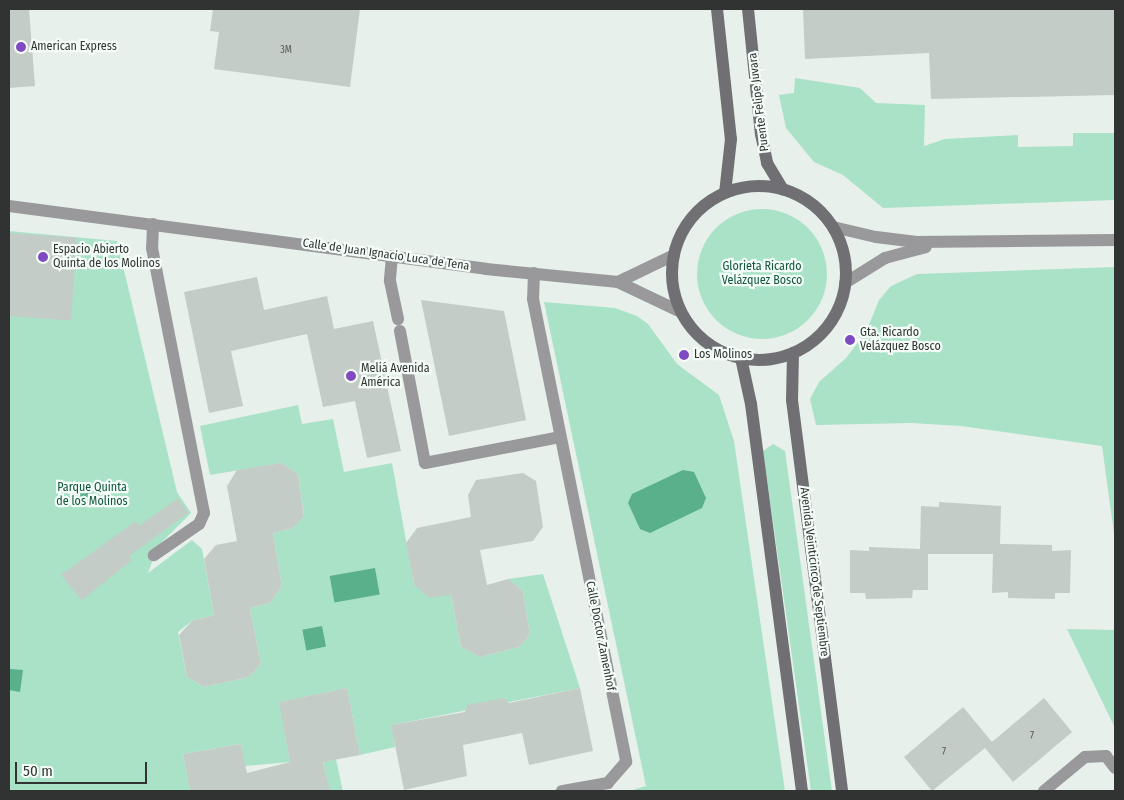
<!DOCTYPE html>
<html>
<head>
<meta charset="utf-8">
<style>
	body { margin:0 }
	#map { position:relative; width:1124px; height:800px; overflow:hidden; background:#e7f0eb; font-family:"Fira Sans Condensed",sans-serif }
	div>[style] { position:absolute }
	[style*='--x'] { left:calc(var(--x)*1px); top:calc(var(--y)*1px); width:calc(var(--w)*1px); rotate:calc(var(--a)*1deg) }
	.green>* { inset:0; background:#aae2c7; transform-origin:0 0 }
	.round { border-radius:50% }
	.water>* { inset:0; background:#59b08b; transform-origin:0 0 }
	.building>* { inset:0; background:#c4ccc8; transform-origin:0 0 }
	.minor>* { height:12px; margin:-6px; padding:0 6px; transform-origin:6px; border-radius:6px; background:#99989b }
	.tertiary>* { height:12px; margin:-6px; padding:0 6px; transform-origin:6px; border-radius:6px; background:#99989b }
	.secondary>* { height:12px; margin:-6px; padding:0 6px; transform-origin:6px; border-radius:6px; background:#706f73 }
	.secondary>.ring { margin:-6px; padding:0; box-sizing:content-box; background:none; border:12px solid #706f73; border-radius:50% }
	.dots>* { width:14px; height:14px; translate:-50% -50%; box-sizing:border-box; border:2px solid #f5fdf9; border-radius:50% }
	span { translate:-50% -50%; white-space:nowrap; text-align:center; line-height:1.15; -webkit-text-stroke:4.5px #f5fdf9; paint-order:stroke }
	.number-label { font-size:10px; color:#555958 }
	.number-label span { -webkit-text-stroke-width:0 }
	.poi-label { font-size:12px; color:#303332 }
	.left { translate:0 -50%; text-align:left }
	.street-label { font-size:12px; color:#303332 }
	.park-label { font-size:12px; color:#10563d }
	.frame { position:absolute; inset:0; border:10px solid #303332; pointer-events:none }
	.scale { position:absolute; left:15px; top:762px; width:132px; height:22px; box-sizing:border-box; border:2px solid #303332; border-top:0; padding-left:6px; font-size:15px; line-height:18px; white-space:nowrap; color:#303332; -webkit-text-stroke:4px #f5fdf9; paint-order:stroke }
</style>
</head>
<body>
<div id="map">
	<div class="green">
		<i style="clip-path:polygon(795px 78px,860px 88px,876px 103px,925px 105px,924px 146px,945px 139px,1018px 135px,1018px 147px,1073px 146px,1073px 133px,1115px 133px,1115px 200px,883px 208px,843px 175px,814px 162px,786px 128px,779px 95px,794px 93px)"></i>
		<i class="round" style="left:697px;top:209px;width:130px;height:130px"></i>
		<i style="clip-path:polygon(9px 231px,117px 241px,177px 492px,191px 513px,158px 546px,148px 573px,192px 540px,202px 549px,214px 615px,192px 621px,178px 632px,187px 677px,204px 687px,249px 677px,261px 664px,250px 608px,270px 603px,282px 586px,273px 533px,293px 528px,304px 515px,298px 474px,282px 463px,210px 475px,200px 426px,298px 405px,302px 424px,333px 419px,344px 472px,392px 463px,414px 585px,451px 595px,461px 647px,480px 657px,519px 647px,530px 635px,523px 591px,508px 579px,543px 574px,580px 688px,392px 725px,395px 747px,360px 755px,347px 688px,280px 702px,290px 762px,245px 766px,241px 744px,183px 754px,190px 791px,9px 791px)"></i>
		<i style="clip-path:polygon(1115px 267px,1115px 541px,1102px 446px,961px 426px,911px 423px,816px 425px,810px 399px,819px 382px,846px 358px,866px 332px,879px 300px,891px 286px,917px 274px)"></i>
		<i style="clip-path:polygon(544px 302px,615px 308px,637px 316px,648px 324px,677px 364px,719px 395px,734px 441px,785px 791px,636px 791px,635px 789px,646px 786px)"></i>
		<i style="clip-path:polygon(773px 444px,785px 451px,832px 791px,811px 791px,763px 451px)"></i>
		<i style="clip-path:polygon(1067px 629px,1115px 630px,1115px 728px)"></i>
		<i style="left:336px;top:759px;width:33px;height:13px;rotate:78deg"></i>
	</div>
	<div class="water">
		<i style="clip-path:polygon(683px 470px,694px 472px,706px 498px,702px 508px,650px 533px,640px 529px,628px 503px,632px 494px)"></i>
		<i style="left:72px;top:481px;width:18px;height:20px;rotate:3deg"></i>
		<i style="left:375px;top:568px;width:27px;height:46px;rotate:80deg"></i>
		<i style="left:322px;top:626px;width:21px;height:20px;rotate:79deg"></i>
		<i style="clip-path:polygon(10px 669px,23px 670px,20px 692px,9px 690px)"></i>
	</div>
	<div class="building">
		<i style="clip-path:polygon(9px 9px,29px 9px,35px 86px,9px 88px)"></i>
		<i style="clip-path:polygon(213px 9px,360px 9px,350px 87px,214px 69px,219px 32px,210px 31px)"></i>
		<i style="clip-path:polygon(803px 9px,1115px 9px,1115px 95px,931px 99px,929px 53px,805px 59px)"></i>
		<i style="left:9px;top:233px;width:68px;height:83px;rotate:4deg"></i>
		<i style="clip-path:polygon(257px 277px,264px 310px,327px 296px,334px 329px,373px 321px,401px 451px,367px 458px,355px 401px,323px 407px,307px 334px,231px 351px,243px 406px,209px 413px,184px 292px)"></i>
		<i style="clip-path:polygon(421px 300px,504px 311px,526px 420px,449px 436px)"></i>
		<i style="clip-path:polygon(282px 463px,298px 474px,304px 516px,293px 528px,273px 533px,282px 586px,270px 603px,250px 608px,261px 664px,249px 677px,204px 687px,187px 677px,179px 635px,192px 621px,214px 615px,204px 559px,216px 545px,237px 541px,227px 486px,237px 470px)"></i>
		<i style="clip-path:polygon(523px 473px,536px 481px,543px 527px,533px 541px,480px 550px,487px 585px,508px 579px,523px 591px,530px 635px,519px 647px,480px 657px,461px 647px,451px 595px,430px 598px,414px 585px,406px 543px,417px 528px,471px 517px,468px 495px,476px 480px)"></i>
		<i style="clip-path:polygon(178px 498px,188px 513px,129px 556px,132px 560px,82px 600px,71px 588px,61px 575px,136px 521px,139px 526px)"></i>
		<i style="clip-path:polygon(939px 502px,1001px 506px,1000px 544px,1052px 545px,1052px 551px,1071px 550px,1070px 593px,1055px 593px,1055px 599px,1008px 598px,1008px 592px,992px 593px,993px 554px,928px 554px,928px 590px,913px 590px,912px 598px,866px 599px,865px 593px,850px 593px,850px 550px,869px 551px,869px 547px,920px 549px,921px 506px,939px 507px)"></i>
		<i style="clip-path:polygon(347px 688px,360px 755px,323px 762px,330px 791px,190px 791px,183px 754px,241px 744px,247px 773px,290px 762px,279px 702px)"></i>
		<i style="clip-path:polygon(580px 688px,593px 751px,529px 765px,522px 733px,463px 745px,467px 776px,404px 790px,391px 725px,465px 712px,467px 705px,504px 698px,509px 703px)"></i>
		<i style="clip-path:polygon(1044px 698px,1072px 732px,1013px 782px,985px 748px,932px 791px,904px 757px,963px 707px,992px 742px)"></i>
	</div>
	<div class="minor">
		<i style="--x:153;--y:224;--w:24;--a:92"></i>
		<i style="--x:152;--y:248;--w:270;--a:78.9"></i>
		<i style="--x:204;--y:513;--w:12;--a:114"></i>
		<i style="--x:199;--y:524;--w:55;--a:145.4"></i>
		<i style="--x:392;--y:256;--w:25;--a:95"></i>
		<i style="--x:390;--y:281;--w:39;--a:78"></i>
		<i style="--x:534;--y:273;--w:26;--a:92"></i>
		<i style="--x:533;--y:299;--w:472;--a:78.6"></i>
		<i style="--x:626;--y:762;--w:28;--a:131"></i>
		<i style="--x:608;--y:783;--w:47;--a:170.1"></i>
		<i style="--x:400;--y:331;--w:134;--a:79.3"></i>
		<i style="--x:425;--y:463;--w:137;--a:-10.9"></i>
		<i style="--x:1044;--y:791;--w:53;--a:-39.7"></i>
		<i style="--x:1085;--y:757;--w:21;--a:-3"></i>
		<i style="--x:1106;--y:756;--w:15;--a:53"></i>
	</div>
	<div class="tertiary">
		<i style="--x:9;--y:206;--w:481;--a:7.5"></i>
		<i style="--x:486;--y:269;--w:133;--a:5.6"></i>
		<i style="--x:618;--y:282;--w:62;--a:-25.7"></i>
		<i style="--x:833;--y:227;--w:44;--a:13.1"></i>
		<i style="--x:876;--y:237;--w:39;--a:7"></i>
		<i style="--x:915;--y:242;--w:200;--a:-0.6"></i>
		<i style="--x:618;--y:282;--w:70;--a:25.5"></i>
		<i style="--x:845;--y:283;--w:47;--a:-32"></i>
		<i style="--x:885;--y:258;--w:42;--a:-15"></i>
	</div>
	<div class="secondary">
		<i style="--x:717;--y:9;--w:131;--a:83.9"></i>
		<i style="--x:731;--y:139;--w:54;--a:96.3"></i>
		<i style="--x:748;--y:9;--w:126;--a:84.1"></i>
		<i style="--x:761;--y:134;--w:30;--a:78"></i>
		<i style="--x:767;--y:163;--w:31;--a:59"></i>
		<i class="ring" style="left:672px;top:186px;width:162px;height:162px"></i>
		<i style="--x:793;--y:353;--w:47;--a:91.2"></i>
		<i style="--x:792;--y:400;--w:394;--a:82.7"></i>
		<i style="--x:741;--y:358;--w:47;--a:77.7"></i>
		<i style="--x:751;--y:404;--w:390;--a:82.5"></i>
	</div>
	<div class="dots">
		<i style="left:21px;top:47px;background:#804bc2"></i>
		<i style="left:43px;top:257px;background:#804bc2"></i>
		<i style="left:850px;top:340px;background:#804bc2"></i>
		<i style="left:684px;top:355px;background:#804bc2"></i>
		<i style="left:351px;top:376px;background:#804bc2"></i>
	</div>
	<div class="number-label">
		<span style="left:286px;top:51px">3M</span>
		<span style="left:1032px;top:737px">7</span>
		<span style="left:944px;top:753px">7</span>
	</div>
	<div class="poi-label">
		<span class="left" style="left:31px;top:47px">American Express</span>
		<span class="left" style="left:53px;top:257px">Espacio Abierto<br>Quinta de los Molinos</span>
		<span class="left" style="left:860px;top:340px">Gta. Ricardo<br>Velázquez Bosco</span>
		<span class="left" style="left:694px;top:355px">Los Molinos</span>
		<span class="left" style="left:361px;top:376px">Meliá Avenida<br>América</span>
	</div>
	<div class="street-label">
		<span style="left:759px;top:102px;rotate:-97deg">Puente Felipe Juvara</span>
		<span style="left:386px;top:255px;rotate:8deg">Calle de Juan Ignacio Luca de Tena</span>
		<span style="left:814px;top:572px;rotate:83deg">Avenida Veinticinco de Septiembre</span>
		<span style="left:600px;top:636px;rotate:79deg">Calle Doctor Zamenhof</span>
	</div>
	<div class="park-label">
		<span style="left:762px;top:274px">Glorieta Ricardo<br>Velázquez Bosco</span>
		<span style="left:92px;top:495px">Parque Quinta<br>de los Molinos</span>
	</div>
	<div class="frame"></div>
	<div class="scale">50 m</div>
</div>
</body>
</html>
